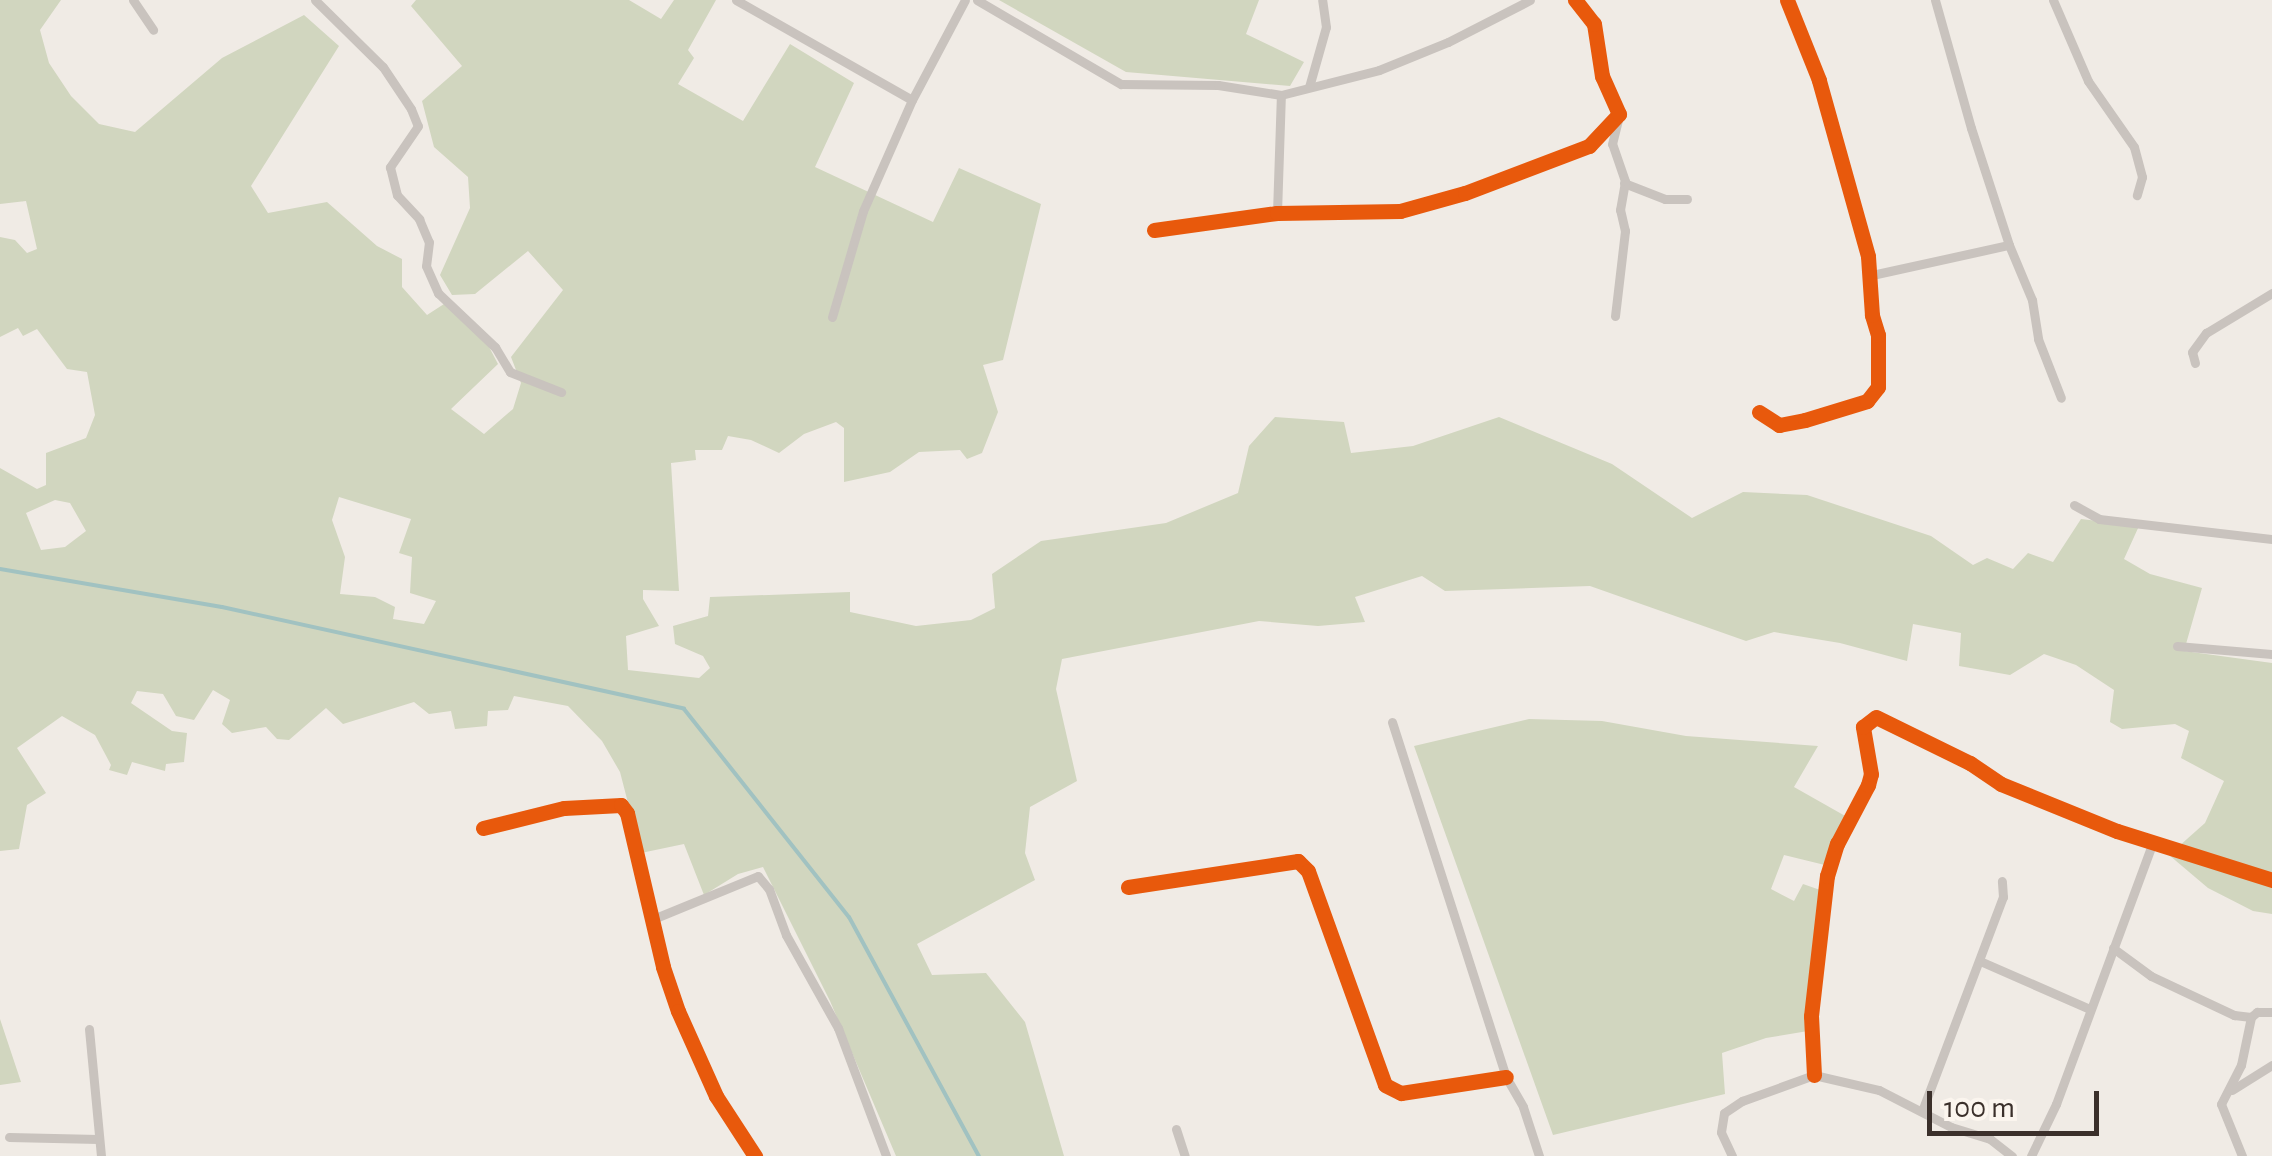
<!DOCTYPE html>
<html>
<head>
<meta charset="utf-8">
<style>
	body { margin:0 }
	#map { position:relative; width:2272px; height:1156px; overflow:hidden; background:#f0ebe5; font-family:"Alegreya Sans",sans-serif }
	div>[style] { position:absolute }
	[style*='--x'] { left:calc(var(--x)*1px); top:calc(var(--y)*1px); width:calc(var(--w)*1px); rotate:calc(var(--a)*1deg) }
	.green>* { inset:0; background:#d1d6bf }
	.stream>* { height:4px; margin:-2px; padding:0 2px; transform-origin:2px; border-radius:2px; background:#a1c2c1 }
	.minor>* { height:9px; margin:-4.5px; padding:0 4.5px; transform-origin:4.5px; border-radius:4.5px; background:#c9c3be }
	.cycleway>* { height:15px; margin:-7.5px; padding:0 7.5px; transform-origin:7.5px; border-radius:7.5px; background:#e8590c }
	span { translate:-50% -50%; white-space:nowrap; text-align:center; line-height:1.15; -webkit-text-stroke:8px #fbf5ee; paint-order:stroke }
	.scale { position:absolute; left:1927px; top:1091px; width:172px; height:45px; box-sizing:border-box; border:5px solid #3b302b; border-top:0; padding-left:12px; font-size:30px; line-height:35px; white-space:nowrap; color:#3b302b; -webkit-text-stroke:8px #fbf5ee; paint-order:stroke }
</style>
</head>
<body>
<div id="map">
	<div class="green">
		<i style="clip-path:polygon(evenodd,0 0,61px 0,40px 30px,49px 63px,71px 96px,99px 124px,135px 132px,222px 58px,304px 15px,339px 46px,251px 186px,268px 213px,327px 202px,377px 246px,402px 259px,402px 287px,427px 315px,444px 304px,487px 343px,498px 364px,451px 409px,484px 434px,513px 409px,521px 383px,511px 357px,563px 290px,528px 251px,475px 294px,452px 295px,440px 275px,470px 208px,468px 177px,434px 147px,422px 101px,462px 66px,411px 6px,416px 0,629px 0,661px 19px,674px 0,716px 0,688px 50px,694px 58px,678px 84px,743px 121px,790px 44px,854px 83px,815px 167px,933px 222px,959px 168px,1041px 204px,1003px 360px,983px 365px,998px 412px,982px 453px,967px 459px,960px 450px,919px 452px,890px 472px,844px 482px,844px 428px,836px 422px,804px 434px,779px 453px,751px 440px,728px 436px,722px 450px,695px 450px,696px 460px,671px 463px,679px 591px,643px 590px,643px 599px,659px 626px,626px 636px,628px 670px,699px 678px,710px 668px,703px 656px,675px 644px,673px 626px,708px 616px,710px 597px,850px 592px,850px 612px,916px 626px,971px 620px,995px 608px,992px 574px,1041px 541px,1166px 523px,1238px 493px,1249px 446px,1275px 417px,1344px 422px,1351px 453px,1413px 446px,1499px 417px,1612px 464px,1692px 518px,1743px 492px,1807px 495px,1931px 536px,1973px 565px,1987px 558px,2013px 569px,2028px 553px,2053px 562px,2081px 519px,2139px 526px,2124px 559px,2150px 574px,2202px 588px,2184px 651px,2272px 663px,2272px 914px,2253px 911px,2208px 888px,2169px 855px,2205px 823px,2224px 781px,2181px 758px,2189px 731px,2175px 724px,2122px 729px,2110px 722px,2114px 690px,2076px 665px,2044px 654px,2010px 675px,1959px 666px,1961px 633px,1913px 624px,1907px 661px,1840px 643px,1774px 632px,1746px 641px,1590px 586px,1445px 591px,1422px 576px,1355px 597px,1365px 622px,1318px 626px,1259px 621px,1062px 659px,1056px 689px,1077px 781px,1030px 807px,1025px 853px,1035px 880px,917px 944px,932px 975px,986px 973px,1025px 1022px,1064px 1156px,896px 1156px,830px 1001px,763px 867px,738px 874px,704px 895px,684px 844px,641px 853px,620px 772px,602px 741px,568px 706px,514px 696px,508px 710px,488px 711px,487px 726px,455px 729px,451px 711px,429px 714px,414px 702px,343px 724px,326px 708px,289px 740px,277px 739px,266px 727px,232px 733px,222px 724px,230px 700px,213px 690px,194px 720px,176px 716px,163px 694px,137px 691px,131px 703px,172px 731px,187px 733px,184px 762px,166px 764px,165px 771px,132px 762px,127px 775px,109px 770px,111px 765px,95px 735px,62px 716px,17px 748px,46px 793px,27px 805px,19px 849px,0 851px,0 468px,37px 489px,46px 485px,46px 453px,86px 438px,95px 415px,87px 372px,67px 369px,37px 329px,23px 336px,18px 328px,0 337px,0 237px,15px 240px,27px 253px,37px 249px,26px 201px,0 204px,0 0,339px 497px,411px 519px,399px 553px,412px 557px,410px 593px,436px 601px,424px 624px,393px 619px,395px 607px,375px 597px,340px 594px,345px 557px,332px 520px,339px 497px,0 0,55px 500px,70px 503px,86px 531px,65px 547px,41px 550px,26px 513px,55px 500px)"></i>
		<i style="clip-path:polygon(999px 0,1259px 0,1246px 34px,1304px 62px,1290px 86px,1126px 72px)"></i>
		<i style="clip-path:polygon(1529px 719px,1602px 721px,1686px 736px,1818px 746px,1794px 787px,1847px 817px,1833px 867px,1784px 855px,1771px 889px,1794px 901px,1803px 884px,1823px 891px,1808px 1031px,1766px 1038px,1722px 1053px,1725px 1094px,1553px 1135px,1414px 746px)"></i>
		<i style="clip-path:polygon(0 1019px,21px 1082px,0 1085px)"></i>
	</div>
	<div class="stream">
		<i style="--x:0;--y:569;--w:225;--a:9.7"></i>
		<i style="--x:222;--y:607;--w:473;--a:12.4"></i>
		<i style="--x:684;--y:709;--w:265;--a:51.6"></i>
		<i style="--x:849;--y:917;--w:272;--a:61.5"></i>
	</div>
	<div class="minor">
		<i style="--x:133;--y:0;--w:36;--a:56"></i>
		<i style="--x:315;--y:0;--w:95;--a:44.6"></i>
		<i style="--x:383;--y:67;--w:50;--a:56.3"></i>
		<i style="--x:411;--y:109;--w:18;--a:68"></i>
		<i style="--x:418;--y:126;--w:50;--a:124.3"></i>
		<i style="--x:390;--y:167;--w:29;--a:76"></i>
		<i style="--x:397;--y:195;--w:33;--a:47"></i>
		<i style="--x:419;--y:219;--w:25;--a:67"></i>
		<i style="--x:429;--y:242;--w:24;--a:97"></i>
		<i style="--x:426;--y:266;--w:30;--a:66"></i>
		<i style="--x:438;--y:293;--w:79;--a:43.5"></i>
		<i style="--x:495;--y:347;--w:29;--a:59"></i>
		<i style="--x:510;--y:372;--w:55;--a:21.4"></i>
		<i style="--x:736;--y:0;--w:202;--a:29.6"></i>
		<i style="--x:977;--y:0;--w:167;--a:30.3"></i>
		<i style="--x:1121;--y:84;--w:97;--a:0.6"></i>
		<i style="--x:1218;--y:85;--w:64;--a:9"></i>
		<i style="--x:1281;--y:95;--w:101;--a:-14.3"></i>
		<i style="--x:1379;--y:70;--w:74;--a:-22.1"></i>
		<i style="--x:1448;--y:42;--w:92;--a:-27.1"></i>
		<i style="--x:1935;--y:0;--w:133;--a:74.3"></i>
		<i style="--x:1971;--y:128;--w:123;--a:72"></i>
		<i style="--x:2009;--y:245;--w:60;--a:67.3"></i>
		<i style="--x:2032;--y:300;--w:39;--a:81"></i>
		<i style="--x:2038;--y:339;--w:63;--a:68.7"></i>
		<i style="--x:2053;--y:0;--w:88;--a:66.6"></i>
		<i style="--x:2088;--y:81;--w:80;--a:55.1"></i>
		<i style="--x:2134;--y:147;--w:31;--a:75"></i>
		<i style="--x:2142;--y:177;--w:19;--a:106"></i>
		<i style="--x:1309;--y:87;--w:62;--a:-74.2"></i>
		<i style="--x:1326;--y:27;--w:27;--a:-98"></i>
		<i style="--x:1624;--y:183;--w:44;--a:21.3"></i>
		<i style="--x:1665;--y:199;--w:22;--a:0"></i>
		<i style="--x:1277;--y:213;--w:118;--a:-88.1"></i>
		<i style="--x:1154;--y:230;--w:124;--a:-7.9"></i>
		<i style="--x:1277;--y:213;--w:123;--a:-0.9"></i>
		<i style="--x:1400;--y:211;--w:67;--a:-15.5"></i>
		<i style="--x:1465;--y:193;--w:133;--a:-20.8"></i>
		<i style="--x:1589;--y:146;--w:44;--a:-46.8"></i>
		<i style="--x:1619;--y:114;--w:42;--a:-114.1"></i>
		<i style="--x:1602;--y:76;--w:53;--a:-98.7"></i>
		<i style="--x:1594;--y:24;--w:31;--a:-128"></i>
		<i style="--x:1872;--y:275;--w:140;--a:-12.4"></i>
		<i style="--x:1615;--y:316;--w:86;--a:-83.3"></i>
		<i style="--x:1625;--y:231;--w:22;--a:-103"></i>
		<i style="--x:1620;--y:210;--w:29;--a:-80"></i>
		<i style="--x:1625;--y:181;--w:39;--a:-109"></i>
		<i style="--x:1612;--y:144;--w:30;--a:-76"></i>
		<i style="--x:832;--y:317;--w:110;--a:-73.7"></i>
		<i style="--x:863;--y:211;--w:121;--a:-66.2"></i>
		<i style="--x:912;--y:100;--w:113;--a:-62.1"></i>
		<i style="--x:2195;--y:363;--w:11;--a:-105"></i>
		<i style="--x:2192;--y:352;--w:24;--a:-54"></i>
		<i style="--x:2206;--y:333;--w:77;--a:-31.2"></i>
		<i style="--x:1759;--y:412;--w:24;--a:33"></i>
		<i style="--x:1779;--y:425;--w:26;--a:-11"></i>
		<i style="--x:1805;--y:420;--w:65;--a:-17"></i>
		<i style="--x:1867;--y:401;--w:18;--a:-52"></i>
		<i style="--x:1878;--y:387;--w:52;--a:-90"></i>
		<i style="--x:1878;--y:335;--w:21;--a:-107"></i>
		<i style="--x:1872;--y:315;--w:59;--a:-93.9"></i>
		<i style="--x:1868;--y:256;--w:183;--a:-105.6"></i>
		<i style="--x:1819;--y:80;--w:86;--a:-111.8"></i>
		<i style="--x:2074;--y:505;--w:29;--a:29"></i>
		<i style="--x:2099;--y:519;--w:174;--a:6.6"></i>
		<i style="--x:2177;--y:646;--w:95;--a:4.8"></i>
		<i style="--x:1392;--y:722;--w:373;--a:72.2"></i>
		<i style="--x:1506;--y:1077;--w:34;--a:60"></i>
		<i style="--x:1523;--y:1107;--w:52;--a:71.9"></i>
		<i style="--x:483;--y:828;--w:83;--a:-13.9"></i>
		<i style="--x:564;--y:808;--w:57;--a:-3"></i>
		<i style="--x:621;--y:805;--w:10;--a:53"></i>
		<i style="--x:627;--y:813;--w:158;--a:76.8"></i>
		<i style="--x:663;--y:967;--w:46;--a:71.2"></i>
		<i style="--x:678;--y:1011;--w:93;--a:65.9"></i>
		<i style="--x:716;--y:1096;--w:72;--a:57"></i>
		<i style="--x:1128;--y:887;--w:172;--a:-8.7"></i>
		<i style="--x:1298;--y:861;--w:14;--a:45"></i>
		<i style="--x:1308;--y:871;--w:227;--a:70.2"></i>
		<i style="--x:1385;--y:1085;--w:18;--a:27"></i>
		<i style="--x:1401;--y:1093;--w:106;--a:-8.7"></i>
		<i style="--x:653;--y:919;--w:113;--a:-22.3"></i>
		<i style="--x:758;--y:876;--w:17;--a:50"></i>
		<i style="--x:769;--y:889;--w:49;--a:69.7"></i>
		<i style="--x:786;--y:935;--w:107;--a:60.8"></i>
		<i style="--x:838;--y:1028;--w:137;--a:69.4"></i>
		<i style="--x:2113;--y:948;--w:47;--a:36.4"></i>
		<i style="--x:2151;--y:976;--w:92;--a:25.2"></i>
		<i style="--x:2234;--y:1015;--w:17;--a:7"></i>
		<i style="--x:2251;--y:1017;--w:8;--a:-40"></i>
		<i style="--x:2257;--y:1012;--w:15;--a:0"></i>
		<i style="--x:1980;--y:961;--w:120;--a:23.6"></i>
		<i style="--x:89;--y:1029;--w:128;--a:84.6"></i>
		<i style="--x:1814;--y:1075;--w:59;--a:-92.9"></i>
		<i style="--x:1811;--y:1016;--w:141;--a:-83.5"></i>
		<i style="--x:1827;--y:876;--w:34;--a:-73"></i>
		<i style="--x:1837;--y:844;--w:67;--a:-62.3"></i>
		<i style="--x:1868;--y:785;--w:11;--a:-75"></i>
		<i style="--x:1871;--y:774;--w:48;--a:-99.7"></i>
		<i style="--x:1863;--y:727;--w:16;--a:-38"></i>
		<i style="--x:1876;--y:717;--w:105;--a:26.1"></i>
		<i style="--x:1970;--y:763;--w:37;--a:34"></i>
		<i style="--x:2001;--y:784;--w:125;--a:22.1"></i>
		<i style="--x:2117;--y:831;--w:163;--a:17.5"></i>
		<i style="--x:2232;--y:1090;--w:47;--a:-32"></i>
		<i style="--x:1922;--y:1111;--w:229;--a:-69.3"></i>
		<i style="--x:2003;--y:897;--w:16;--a:-94"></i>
		<i style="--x:1176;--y:1129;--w:28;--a:72"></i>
		<i style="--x:9;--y:1137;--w:89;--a:1.3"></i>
		<i style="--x:1732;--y:1156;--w:26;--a:-115"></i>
		<i style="--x:1721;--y:1132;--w:19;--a:-81"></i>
		<i style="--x:1724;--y:1113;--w:22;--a:-34"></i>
		<i style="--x:1742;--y:1101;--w:77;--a:-19.9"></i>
		<i style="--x:1814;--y:1075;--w:67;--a:13"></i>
		<i style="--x:1879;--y:1090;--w:81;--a:27.2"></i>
		<i style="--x:1951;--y:1127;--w:41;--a:17.1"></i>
		<i style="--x:1990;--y:1139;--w:28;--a:38"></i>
		<i style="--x:2031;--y:1156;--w:58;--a:-64.3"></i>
		<i style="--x:2056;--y:1104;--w:276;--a:-69.7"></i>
		<i style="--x:2242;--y:1156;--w:56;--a:-112"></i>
		<i style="--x:2221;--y:1104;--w:44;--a:-62.9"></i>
		<i style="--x:2241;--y:1065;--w:49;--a:-78.2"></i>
	</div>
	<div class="cycleway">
		<i style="--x:1154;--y:230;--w:124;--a:-7.9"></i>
		<i style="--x:1277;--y:213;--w:123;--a:-0.9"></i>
		<i style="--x:1400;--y:211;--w:67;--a:-15.5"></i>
		<i style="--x:1465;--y:193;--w:133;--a:-20.8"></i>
		<i style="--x:1589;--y:146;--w:44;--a:-46.8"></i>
		<i style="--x:1619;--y:114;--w:42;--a:-114.1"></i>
		<i style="--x:1602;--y:76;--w:53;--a:-98.7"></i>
		<i style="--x:1594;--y:24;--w:31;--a:-128"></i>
		<i style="--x:1759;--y:412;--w:24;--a:33"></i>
		<i style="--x:1779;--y:425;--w:26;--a:-11"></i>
		<i style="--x:1805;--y:420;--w:65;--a:-17"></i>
		<i style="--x:1867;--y:401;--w:18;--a:-52"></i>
		<i style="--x:1878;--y:387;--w:52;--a:-90"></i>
		<i style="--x:1878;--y:335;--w:21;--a:-107"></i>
		<i style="--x:1872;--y:315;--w:59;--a:-93.9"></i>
		<i style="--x:1868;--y:256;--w:183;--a:-105.6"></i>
		<i style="--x:1819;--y:80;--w:86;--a:-111.8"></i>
		<i style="--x:483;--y:828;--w:83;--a:-13.9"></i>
		<i style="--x:564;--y:808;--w:57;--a:-3"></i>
		<i style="--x:621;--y:805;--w:10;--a:53"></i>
		<i style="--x:627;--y:813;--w:158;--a:76.8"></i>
		<i style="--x:663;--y:967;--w:46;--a:71.2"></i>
		<i style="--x:678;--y:1011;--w:93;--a:65.9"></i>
		<i style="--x:716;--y:1096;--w:72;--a:57"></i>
		<i style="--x:1128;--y:887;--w:172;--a:-8.7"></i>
		<i style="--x:1298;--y:861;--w:14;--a:45"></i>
		<i style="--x:1308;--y:871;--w:227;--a:70.2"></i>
		<i style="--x:1385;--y:1085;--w:18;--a:27"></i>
		<i style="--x:1401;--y:1093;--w:106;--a:-8.7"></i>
		<i style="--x:1814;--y:1075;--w:59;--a:-92.9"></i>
		<i style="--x:1811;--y:1016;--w:141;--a:-83.5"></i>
		<i style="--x:1827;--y:876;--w:34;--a:-73"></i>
		<i style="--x:1837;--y:844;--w:67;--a:-62.3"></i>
		<i style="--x:1868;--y:785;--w:11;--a:-75"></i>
		<i style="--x:1871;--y:774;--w:48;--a:-99.7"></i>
		<i style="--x:1863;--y:727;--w:16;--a:-38"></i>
		<i style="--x:1876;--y:717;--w:105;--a:26.1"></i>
		<i style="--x:1970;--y:763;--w:37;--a:34"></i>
		<i style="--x:2001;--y:784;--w:125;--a:22.1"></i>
		<i style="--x:2117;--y:831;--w:163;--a:17.5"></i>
	</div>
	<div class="scale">100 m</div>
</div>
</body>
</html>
